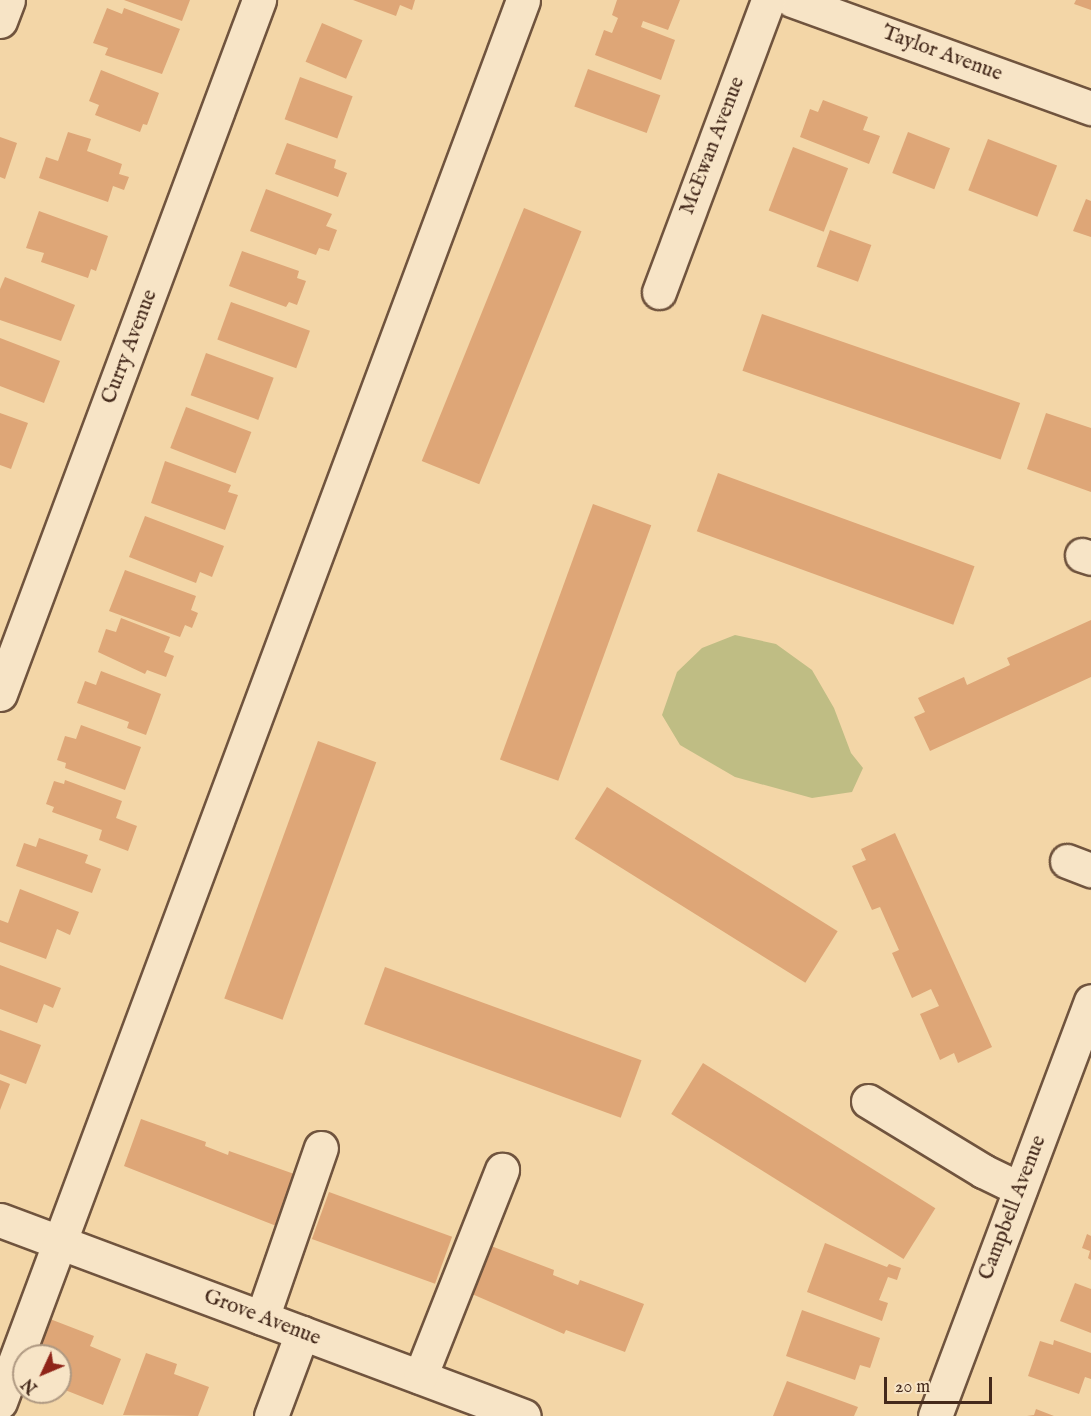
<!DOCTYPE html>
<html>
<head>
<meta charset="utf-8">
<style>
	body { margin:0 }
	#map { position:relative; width:1091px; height:1416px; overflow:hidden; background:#f3d6a7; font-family:"IM FELL English",serif }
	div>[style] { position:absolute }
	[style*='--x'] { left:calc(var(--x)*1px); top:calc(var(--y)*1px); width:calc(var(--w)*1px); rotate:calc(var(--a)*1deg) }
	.green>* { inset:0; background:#bfbd84 }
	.building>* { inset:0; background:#dea677; transform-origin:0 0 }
	.roads { filter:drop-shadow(2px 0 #70543e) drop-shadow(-2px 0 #70543e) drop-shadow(0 2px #70543e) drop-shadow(0 -2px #70543e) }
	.minor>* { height:33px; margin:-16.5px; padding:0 16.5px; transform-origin:16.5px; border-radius:16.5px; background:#f7e4c6 }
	span { translate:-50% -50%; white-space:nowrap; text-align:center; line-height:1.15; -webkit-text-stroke:4.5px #f7e4c6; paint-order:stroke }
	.street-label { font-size:21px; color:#44291b }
	.north { position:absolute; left:12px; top:1344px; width:60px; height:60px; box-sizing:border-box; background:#f7e4c6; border:2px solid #af9982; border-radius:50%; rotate:226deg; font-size:16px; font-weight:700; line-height:24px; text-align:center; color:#44291b }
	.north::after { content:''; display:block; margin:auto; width:21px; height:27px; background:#8f2418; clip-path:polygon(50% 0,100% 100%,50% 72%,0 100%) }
	.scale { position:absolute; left:884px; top:1377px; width:108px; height:27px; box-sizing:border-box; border:3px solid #44291b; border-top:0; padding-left:8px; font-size:18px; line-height:21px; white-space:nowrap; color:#44291b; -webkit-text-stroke:4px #f7e4c6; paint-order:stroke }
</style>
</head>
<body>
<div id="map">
	<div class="green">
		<i style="clip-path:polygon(735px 635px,776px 644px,812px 670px,834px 708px,851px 753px,863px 768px,852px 792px,812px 798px,735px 777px,680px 745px,662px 715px,677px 672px,702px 648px)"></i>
	</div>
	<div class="building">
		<i style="clip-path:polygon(124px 0,190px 0,182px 21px)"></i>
		<i style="clip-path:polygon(353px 0,415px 0,412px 10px,400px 5px,396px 16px)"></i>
		<i style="clip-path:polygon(617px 0,680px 0,668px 30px,643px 21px,641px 27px,675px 40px,661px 80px,595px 55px,604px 30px,612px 33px,618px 18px,612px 15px)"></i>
		<i style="clip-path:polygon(1076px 0,1091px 0,1091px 10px,1074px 4px)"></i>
		<i style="clip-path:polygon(107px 8px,122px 14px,124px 8px,180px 29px,162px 74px,105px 55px,108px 48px,93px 43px)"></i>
		<i style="left:322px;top:23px;width:44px;height:42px;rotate:23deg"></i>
		<i style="left:588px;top:69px;width:77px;height:40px;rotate:20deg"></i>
		<i style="clip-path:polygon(101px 70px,159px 93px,147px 125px,143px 124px,140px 132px,95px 115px,99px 105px,89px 101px)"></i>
		<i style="left:300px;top:77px;width:56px;height:45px;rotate:20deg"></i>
		<i style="clip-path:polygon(823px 100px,868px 117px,863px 130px,880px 136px,869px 164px,800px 137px,810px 109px,818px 112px)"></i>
		<i style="clip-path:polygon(68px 132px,91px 139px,87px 151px,122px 164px,119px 174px,129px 177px,124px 190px,113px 186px,108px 202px,39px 178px,46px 157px,58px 161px)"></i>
		<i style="left:908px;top:132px;width:45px;height:44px;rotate:21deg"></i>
		<i style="clip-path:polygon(0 137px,17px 143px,5px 179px,0 177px)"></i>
		<i style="left:988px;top:139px;width:74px;height:55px;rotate:21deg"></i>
		<i style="clip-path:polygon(287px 143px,336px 160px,334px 168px,347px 173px,338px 197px,275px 174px)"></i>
		<i style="left:793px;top:147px;width:59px;height:68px;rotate:21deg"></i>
		<i style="clip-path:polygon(266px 189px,332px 214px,326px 226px,337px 230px,329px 251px,319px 248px,316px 255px,250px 231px)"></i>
		<i style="clip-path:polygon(1086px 199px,1091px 201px,1091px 237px,1073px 231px)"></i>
		<i style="left:524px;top:208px;width:62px;height:273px;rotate:22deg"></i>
		<i style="clip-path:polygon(39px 211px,108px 236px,96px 271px,91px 269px,88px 278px,41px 262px,44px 253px,26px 248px)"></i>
		<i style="left:830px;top:230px;width:44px;height:39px;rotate:20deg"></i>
		<i style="clip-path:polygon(242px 251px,299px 271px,297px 278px,306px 281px,297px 305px,289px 302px,286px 307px,229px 286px)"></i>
		<i style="clip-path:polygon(5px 277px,75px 305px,61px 341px,0 320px,0 289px)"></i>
		<i style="left:231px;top:302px;width:84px;height:40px;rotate:20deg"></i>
		<i style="left:762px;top:314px;width:273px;height:60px;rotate:19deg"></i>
		<i style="clip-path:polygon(0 338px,60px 361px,44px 403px,0 386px)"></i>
		<i style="left:206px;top:353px;width:72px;height:45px;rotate:20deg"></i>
		<i style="left:186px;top:407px;width:70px;height:44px;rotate:21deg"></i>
		<i style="clip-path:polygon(0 413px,28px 423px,11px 469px,0 465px)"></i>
		<i style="clip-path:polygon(1046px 413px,1091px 428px,1091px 492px,1027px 469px)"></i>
		<i style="clip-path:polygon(165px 461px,231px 485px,228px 492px,238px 495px,225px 530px,151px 503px)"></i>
		<i style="left:718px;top:473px;width:273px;height:62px;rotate:20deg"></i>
		<i style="left:593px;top:504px;width:62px;height:272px;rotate:20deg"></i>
		<i style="clip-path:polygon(145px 516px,224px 546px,212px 577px,200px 572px,196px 583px,129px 557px)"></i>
		<i style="clip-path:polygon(125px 570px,196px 596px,191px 610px,198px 613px,192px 628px,185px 625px,180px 637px,109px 611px)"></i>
		<i style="clip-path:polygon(121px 618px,170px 637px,164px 652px,174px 656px,166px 677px,147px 670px,145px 674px,98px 652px,106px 629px,116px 632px)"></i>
		<i style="clip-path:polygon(1091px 620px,1091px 677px,930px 751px,914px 717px,925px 712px,918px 698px,964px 677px,967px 685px,1010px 665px,1007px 658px)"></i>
		<i style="clip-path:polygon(101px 671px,161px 694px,146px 735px,127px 728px,129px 722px,77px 703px,85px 681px,96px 685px)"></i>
		<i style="clip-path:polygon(81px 725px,141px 747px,125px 790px,65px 768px,66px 763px,57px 760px,65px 736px,76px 739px)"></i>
		<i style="left:318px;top:741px;width:62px;height:274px;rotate:20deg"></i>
		<i style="clip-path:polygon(65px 780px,122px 801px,116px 818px,137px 826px,128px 851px,99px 840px,102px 830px,52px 812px,54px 807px,46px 804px,54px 781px,64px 784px)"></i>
		<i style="left:607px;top:787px;width:272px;height:61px;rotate:32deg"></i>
		<i style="clip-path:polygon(895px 833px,992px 1047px,958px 1063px,954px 1053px,940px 1060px,920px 1014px,939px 1006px,931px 989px,912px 998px,892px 953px,899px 950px,880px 907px,872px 910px,852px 866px,866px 860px,861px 849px)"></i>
		<i style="clip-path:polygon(39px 838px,88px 855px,85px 863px,101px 869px,92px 893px,16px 866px,24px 843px,36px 847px)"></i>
		<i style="clip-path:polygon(20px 889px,79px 912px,70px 935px,57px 929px,46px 959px,0 942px,0 920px,8px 923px)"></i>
		<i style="clip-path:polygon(0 965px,61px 988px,53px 1008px,44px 1004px,37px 1023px,0 1009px)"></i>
		<i style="left:385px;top:967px;width:273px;height:61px;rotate:20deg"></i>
		<i style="clip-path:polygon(0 1030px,41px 1045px,26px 1084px,0 1074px)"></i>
		<i style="left:703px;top:1063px;width:274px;height:60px;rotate:32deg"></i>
		<i style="clip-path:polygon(0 1080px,10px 1084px,0 1110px)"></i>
		<i style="clip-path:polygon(141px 1119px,206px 1142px,205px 1146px,228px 1155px,229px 1151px,297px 1175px,279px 1227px,124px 1166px)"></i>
		<i style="left:329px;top:1192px;width:131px;height:50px;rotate:20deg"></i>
		<i style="clip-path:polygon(1087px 1234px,1091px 1236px,1091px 1260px,1088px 1258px,1090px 1251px,1082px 1248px)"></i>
		<i style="clip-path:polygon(825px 1243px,887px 1267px,889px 1264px,901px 1268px,897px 1280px,888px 1277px,879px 1300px,888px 1303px,882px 1321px,807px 1292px)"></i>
		<i style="clip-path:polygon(491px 1246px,554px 1270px,553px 1275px,578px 1285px,580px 1280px,644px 1304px,625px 1352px,566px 1330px,564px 1334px,472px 1294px)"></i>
		<i style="clip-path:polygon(1075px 1283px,1091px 1289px,1091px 1333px,1060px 1321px)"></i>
		<i style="clip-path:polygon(802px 1310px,880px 1338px,870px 1368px,860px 1365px,855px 1380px,786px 1356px)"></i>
		<i style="clip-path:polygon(50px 1319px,94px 1336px,90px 1346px,121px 1359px,103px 1405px,60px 1388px,60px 1356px,35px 1356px)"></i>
		<i style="clip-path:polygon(1054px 1340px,1091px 1353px,1091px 1379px,1085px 1377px,1079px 1394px,1028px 1376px,1040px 1341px,1053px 1345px)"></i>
		<i style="clip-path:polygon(146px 1353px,177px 1364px,174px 1374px,209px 1387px,198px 1416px,123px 1415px)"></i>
		<i style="clip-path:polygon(787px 1381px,858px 1407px,854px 1416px,773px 1416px)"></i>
		<i style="clip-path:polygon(1036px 1409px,1054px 1416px,1027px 1416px,1034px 1415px)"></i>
	</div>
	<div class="roads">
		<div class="minor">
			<i style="--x:792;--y:0;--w:318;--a:19.9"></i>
			<i style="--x:0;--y:21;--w:22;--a:-69"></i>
			<i style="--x:659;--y:292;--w:312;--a:-69.5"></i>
			<i style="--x:1082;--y:555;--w:9;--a:18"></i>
			<i style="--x:0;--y:694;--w:741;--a:-69.53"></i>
			<i style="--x:1067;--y:861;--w:26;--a:21"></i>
			<i style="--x:868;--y:1101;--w:135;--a:31.3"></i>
			<i style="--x:983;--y:1171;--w:41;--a:25.9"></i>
			<i style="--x:0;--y:1220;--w:559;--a:20.51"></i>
			<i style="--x:262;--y:1318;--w:180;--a:-70.9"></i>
			<i style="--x:420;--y:1377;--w:223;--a:-68.4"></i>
			<i style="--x:0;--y:1402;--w:1496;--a:-69.54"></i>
			<i style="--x:271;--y:1416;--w:89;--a:-69.5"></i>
			<i style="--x:935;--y:1416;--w:443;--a:-69.4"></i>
		</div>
	</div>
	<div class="street-label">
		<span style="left:942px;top:54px;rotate:20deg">Taylor Avenue</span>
		<span style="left:713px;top:146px;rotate:-69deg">McEwan Avenue</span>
		<span style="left:130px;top:347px;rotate:-69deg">Curry Avenue</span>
		<span style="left:1013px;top:1208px;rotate:-69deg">Campbell Avenue</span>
		<span style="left:262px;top:1318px;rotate:21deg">Grove Avenue</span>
	</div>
	<div class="north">N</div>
	<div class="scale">20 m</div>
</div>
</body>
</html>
